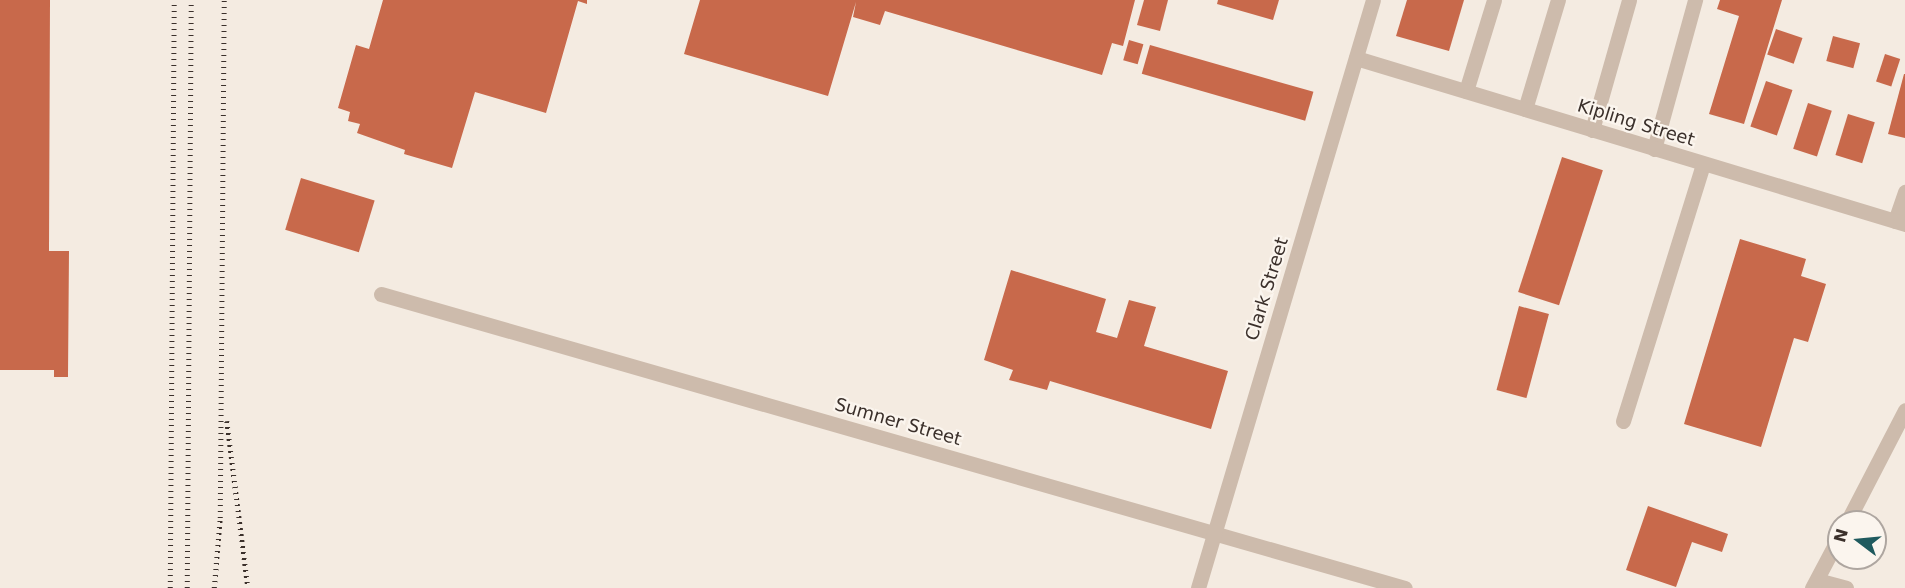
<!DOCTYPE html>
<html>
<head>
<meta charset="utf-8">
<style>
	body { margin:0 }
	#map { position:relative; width:1905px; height:588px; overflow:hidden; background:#f4ebe1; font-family:"DejaVu Sans",sans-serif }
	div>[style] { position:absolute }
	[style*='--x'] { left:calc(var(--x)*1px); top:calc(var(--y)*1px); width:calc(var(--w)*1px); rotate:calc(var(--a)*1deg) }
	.building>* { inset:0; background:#c8694b; transform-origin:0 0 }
	.service>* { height:15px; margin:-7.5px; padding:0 7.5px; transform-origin:7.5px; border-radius:7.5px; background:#cdbbac }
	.minor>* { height:15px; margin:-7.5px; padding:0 7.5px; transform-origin:7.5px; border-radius:7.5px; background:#cdbbac }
	.tertiary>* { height:15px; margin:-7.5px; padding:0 7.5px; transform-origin:7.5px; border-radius:7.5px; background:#cdbbac }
	.rail>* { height:4.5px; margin-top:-2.25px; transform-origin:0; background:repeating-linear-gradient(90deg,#3b302b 0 1.5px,transparent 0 6px) }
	span { translate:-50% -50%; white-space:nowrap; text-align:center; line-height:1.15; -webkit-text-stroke:4.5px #fbf5ee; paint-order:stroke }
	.street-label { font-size:18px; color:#3b302b }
	.north { position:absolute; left:1827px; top:510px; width:60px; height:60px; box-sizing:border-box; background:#fbf5ee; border:2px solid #aea6a0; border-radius:50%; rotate:286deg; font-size:16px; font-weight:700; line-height:24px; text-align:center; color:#3b302b }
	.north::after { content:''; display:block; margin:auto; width:21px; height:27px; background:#1f5a5e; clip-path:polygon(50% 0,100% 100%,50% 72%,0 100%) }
</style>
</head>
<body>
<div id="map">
	<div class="building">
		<i style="clip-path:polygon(0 0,50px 0,49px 251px,69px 251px,68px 377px,54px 377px,54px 370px,0 370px)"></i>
		<i style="clip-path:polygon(383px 0,587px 0,587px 4px,578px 1px,546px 113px,475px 92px,452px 168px,404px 154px,405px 150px,357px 133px,360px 124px,348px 121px,350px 112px,338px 108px,356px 45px,369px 49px)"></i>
		<i style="clip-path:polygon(700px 0,1135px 0,1123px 46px,1112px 43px,1102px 75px,885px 11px,880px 25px,853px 17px,856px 2px,828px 96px,684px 54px)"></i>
		<i style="clip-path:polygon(1144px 0,1168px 0,1160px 31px,1137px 25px)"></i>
		<i style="clip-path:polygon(1218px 0,1279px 0,1273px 20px,1217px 4px)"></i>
		<i style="clip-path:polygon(1407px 0,1464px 0,1449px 51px,1396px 36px)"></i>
		<i style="clip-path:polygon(1720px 0,1782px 0,1744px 124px,1709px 114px,1739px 16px,1717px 9px)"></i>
		<i style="left:1776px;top:29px;width:28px;height:27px;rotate:19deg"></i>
		<i style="left:1833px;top:36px;width:28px;height:26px;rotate:15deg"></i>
		<i style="left:1129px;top:40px;width:15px;height:21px;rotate:16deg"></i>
		<i style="left:1150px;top:45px;width:170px;height:30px;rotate:16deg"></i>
		<i style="left:1885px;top:54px;width:16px;height:29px;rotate:18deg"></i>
		<i style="clip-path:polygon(1904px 74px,1905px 74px,1905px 138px,1888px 134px)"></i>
		<i style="left:1766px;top:81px;width:28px;height:48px;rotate:19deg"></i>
		<i style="left:1808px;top:103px;width:25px;height:48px;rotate:18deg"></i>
		<i style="left:1848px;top:114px;width:28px;height:43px;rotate:17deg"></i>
		<i style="left:1562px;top:157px;width:43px;height:142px;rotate:18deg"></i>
		<i style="left:301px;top:178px;width:77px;height:54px;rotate:17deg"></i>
		<i style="clip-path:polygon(1740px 239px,1806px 259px,1801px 276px,1826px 284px,1808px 342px,1794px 338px,1761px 447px,1684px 424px)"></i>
		<i style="clip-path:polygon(1011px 270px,1106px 299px,1096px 332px,1117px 338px,1129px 300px,1156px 307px,1144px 346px,1228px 371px,1211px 429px,1050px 381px,1047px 390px,1009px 380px,1013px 370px,984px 360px)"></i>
		<i style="left:1519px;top:306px;width:31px;height:87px;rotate:15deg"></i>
		<i style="clip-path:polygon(1648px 506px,1728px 534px,1722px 552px,1692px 542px,1676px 587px,1626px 570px)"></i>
	</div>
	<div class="service">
		<i style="--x:1466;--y:91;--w:95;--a:-72.9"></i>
		<i style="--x:1525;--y:109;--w:114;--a:-73.2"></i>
		<i style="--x:1592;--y:130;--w:135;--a:-74.1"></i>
		<i style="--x:1654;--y:149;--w:155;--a:-74.6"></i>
		<i style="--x:1895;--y:221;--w:31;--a:-71"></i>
		<i style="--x:1623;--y:421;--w:269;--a:-72.7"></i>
	</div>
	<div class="minor">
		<i style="--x:1356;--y:58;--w:574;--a:16.82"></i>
		<i style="--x:381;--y:294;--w:1065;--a:16.02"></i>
		<i style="--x:1817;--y:580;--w:30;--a:15"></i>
		<i style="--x:1198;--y:588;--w:613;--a:-73.43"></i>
	</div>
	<div class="tertiary">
		<i style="--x:1847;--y:522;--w:126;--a:-62.6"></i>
		<i style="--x:1812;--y:588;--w:58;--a:-62.1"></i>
	</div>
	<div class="rail">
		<i style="--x:227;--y:421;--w:168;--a:82.8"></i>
		<i style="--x:170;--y:588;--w:588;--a:-89.61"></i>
		<i style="--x:187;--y:588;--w:588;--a:-89.61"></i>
		<i style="--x:214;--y:588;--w:70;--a:-85.1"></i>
		<i style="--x:220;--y:518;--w:518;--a:-89.56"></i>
	</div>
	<div class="street-label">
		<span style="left:1636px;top:123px;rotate:17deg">Kipling Street</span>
		<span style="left:1267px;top:289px;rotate:-73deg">Clark Street</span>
		<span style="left:898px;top:422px;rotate:16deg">Sumner Street</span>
	</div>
	<div class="north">N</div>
</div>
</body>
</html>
